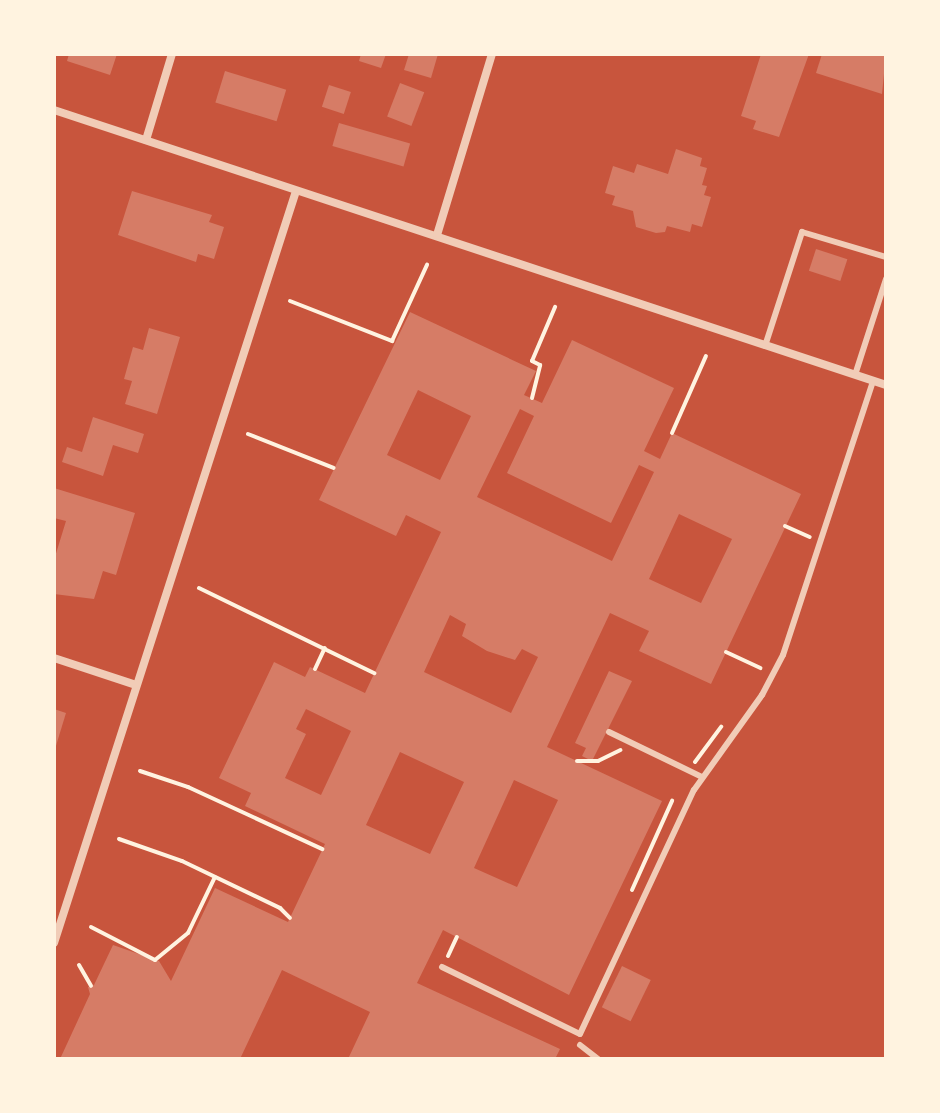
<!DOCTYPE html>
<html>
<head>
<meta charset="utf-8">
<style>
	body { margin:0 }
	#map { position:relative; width:940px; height:1113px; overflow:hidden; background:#c8553d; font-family:Poppins,sans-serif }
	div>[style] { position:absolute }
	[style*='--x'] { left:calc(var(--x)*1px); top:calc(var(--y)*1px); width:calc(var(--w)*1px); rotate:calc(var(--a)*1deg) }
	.building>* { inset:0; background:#d67c66; transform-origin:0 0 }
	.path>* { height:4px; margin:-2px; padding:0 2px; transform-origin:2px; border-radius:2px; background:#fff3e0 }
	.service>* { height:6px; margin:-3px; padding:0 3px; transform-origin:3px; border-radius:3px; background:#f1ccb7 }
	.minor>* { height:8px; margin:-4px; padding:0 4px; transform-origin:4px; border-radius:4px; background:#f1ccb7 }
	span { translate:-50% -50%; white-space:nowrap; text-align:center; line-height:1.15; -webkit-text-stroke:6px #fff3e0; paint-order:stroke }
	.frame { position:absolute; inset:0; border:56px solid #fff3e0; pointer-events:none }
</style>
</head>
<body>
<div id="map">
	<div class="building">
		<i style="clip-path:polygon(69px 54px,117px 54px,110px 75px,67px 61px)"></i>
		<i style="clip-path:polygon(361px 54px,386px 54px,381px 68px,359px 61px)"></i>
		<i style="clip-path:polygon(409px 54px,438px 54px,431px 78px,404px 70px)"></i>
		<i style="clip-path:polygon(761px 54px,809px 54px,779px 137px,753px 129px,756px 121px,741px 116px)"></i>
		<i style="clip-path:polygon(822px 54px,886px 54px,882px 94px,816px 73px)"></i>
		<i style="left:225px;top:71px;width:64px;height:33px;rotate:17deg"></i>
		<i style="left:400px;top:83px;width:26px;height:36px;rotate:21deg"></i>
		<i style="left:329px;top:85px;width:23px;height:23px;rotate:18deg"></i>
		<i style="left:339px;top:123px;width:74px;height:24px;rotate:16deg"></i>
		<i style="clip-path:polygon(676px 149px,702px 158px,700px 166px,707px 168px,702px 185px,707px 186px,704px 195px,711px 197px,702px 227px,692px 224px,690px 232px,667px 226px,665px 232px,656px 233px,636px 227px,633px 211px,612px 205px,615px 196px,605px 193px,613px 166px,634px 173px,637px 164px,668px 174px)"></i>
		<i style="clip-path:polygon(132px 191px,212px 215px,209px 222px,224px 227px,214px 259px,198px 254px,196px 262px,118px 235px)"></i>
		<i style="left:816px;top:249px;width:33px;height:23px;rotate:18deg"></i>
		<i style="clip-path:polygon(evenodd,410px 312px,536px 371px,524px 395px,542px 403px,572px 340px,674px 388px,644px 451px,660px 459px,672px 433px,801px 494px,711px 684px,639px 651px,649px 631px,610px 613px,547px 747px,662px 801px,569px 995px,443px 930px,417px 983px,560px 1049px,555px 1059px,348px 1059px,370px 1012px,282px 970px,240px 1059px,60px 1059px,90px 994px,88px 987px,94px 985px,113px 945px,159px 961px,171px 981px,215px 888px,288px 922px,325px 844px,245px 806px,251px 793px,219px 778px,274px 662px,305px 677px,310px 667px,365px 693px,441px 532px,406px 515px,396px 536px,319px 500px,410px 312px,418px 390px,471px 416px,440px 480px,387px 455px,418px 390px,410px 312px,520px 409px,534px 416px,507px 473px,611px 523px,639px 465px,654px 472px,612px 561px,477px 497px,520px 409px,410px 312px,679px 514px,732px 539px,701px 603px,649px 579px,679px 514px,410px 312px,450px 615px,466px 624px,462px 636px,487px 651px,515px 660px,522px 649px,538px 657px,511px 713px,424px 672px,450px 615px,410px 312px,306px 709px,351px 731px,321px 795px,285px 778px,306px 734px,296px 729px,306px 709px,410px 312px,400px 752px,464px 782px,430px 854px,366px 825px,400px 752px,410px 312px,514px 780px,558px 800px,517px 887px,474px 868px,514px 780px)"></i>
		<i style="clip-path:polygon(149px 328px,180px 337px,157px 414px,125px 404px,132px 381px,124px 379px,133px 347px,143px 350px)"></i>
		<i style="clip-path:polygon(93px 417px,144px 434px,138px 453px,113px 445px,103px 476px,62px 462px,67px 447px,82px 452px)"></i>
		<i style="clip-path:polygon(54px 488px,135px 513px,116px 575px,103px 571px,94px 599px,54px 594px,54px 560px,66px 521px,54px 518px)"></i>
		<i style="clip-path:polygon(609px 671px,632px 681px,592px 761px,582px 756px,586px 748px,575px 743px)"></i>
		<i style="clip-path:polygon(54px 709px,66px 713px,55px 749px,54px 749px)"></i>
		<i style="left:622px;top:966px;width:32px;height:46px;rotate:26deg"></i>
	</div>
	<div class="path">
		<i style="--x:290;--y:301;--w:110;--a:21.4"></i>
		<i style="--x:392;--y:341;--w:84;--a:-65.3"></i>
		<i style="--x:532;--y:398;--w:34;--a:-76"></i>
		<i style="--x:540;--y:365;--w:9;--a:-153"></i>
		<i style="--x:532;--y:361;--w:59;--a:-66.9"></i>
		<i style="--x:672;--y:433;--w:84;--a:-66.2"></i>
		<i style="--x:248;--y:434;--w:92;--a:21.6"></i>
		<i style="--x:785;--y:526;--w:27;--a:24"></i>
		<i style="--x:199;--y:588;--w:195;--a:25.9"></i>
		<i style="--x:726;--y:652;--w:38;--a:25"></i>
		<i style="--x:315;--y:669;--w:23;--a:-65"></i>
		<i style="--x:577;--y:761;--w:21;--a:0"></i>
		<i style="--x:598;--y:761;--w:25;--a:-26"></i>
		<i style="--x:695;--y:762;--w:44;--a:-53.4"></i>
		<i style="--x:140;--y:771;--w:51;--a:18.4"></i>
		<i style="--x:188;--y:787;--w:148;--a:24.8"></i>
		<i style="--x:119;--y:839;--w:67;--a:19.2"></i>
		<i style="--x:182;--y:861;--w:109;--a:25.6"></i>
		<i style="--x:280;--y:908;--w:14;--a:45"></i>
		<i style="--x:632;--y:890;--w:98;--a:-65.8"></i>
		<i style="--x:91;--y:927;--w:72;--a:27.3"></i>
		<i style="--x:155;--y:960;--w:43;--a:-39.3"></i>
		<i style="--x:188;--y:933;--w:62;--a:-64.3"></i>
		<i style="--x:448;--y:956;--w:21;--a:-65"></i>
		<i style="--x:79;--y:965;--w:24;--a:60"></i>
	</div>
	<div class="service">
		<i style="--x:765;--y:346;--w:120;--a:-72"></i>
		<i style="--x:802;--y:232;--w:88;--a:16.6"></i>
		<i style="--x:855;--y:375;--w:101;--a:-72.1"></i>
		<i style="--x:609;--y:732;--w:103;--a:25.8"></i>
		<i style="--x:442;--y:967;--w:153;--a:25.9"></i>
		<i style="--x:580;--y:1034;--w:269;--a:-65"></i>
		<i style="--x:694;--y:790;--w:117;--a:-54.4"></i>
		<i style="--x:762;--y:695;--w:45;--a:-62.3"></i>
		<i style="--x:783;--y:655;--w:288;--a:-71.8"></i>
		<i style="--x:580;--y:1045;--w:23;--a:38"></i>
	</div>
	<div class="minor">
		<i style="--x:54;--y:110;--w:876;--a:18.29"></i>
		<i style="--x:146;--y:140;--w:90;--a:-73.2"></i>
		<i style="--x:437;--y:235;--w:189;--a:-73.1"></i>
		<i style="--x:54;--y:658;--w:86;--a:18.2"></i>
		<i style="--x:54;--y:943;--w:790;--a:-72.16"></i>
	</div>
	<div class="frame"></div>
</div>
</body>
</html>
